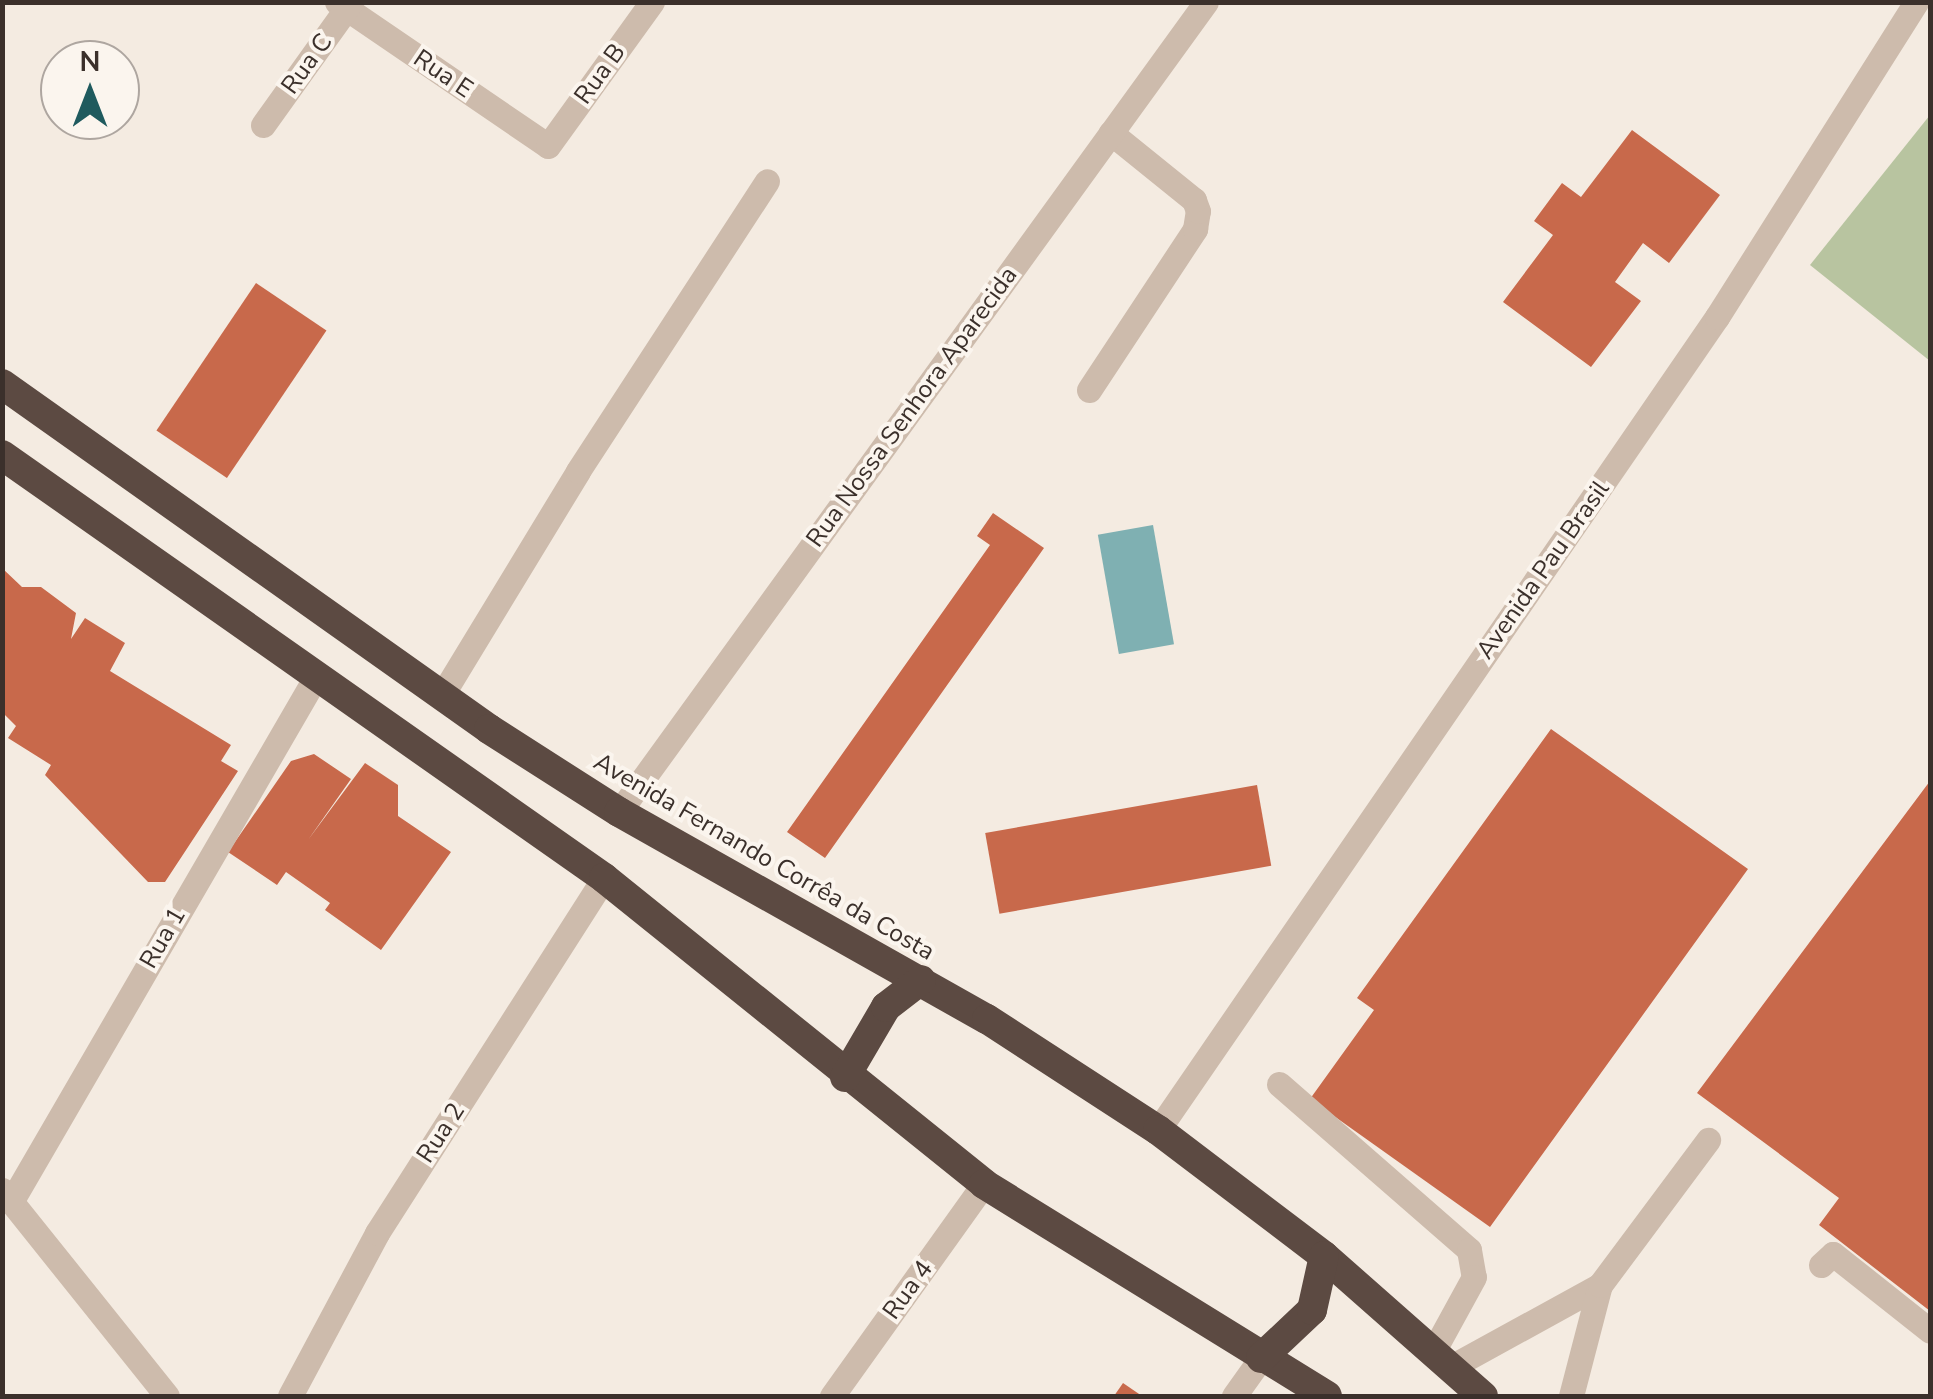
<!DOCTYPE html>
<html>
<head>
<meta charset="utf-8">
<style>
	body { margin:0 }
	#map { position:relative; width:1933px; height:1399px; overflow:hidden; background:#f4ebe1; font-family:"Nunito Sans",sans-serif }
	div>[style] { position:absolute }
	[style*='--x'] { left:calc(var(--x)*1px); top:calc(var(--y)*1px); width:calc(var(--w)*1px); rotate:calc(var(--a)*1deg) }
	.green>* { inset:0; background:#b8c4a0 }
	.water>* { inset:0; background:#7fb0b2; transform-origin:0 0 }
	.building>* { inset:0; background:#c8694b; transform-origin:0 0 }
	.minor>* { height:25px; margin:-12.5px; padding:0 12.5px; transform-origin:12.5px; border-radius:12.5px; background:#cdbbac }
	.highway>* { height:30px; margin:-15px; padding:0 15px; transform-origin:15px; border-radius:15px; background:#5c4a42 }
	span { translate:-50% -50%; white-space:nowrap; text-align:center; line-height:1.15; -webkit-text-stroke:8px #fbf5ee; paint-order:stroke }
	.street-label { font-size:25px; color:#3b302b }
	.frame { position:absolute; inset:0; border:5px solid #3b302b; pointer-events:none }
	.north { position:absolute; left:40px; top:40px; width:100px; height:100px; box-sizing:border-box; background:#fbf5ee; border:2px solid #aea6a0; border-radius:50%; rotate:0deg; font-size:28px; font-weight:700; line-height:40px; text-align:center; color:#3b302b }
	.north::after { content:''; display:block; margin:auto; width:35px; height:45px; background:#1f5a5e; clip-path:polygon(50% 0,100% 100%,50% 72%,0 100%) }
</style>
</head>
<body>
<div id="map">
	<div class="green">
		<i style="clip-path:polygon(1930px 115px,1930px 361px,1810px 265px)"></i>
	</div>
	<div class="water">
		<i style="left:1153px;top:525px;width:121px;height:56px;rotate:80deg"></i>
	</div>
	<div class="building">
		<i style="clip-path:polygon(1632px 130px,1720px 195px,1669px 263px,1643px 243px,1615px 282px,1641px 301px,1591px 367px,1503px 302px,1553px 235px,1534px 221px,1562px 183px,1581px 197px)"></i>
		<i style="left:256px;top:283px;width:85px;height:178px;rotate:34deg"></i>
		<i style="clip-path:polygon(993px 513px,1044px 548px,825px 858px,787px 832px,990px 545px,977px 536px)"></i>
		<i style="clip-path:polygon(2px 568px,22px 587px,41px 587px,76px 613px,71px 639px,85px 618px,125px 643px,110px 671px,231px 745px,221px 761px,238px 771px,165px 882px,148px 882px,45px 775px,51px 765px,8px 738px,16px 726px,2px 712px)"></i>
		<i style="clip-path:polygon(1551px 729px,1748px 869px,1490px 1227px,1310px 1099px,1374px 1010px,1357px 998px)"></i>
		<i style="clip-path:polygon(314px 754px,351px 779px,308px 840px,365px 763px,398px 785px,398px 816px,451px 852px,381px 950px,325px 910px,330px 903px,286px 872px,277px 885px,228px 852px,291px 761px)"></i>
		<i style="clip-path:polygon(1930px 781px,1930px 1311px,1819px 1225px,1839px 1198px,1697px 1093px)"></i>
		<i style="left:1257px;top:785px;width:82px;height:276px;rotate:80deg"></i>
		<i style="clip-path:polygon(1123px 1383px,1142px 1396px,1114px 1396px)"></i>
	</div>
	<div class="minor">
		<i style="--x:337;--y:2;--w:255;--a:34.3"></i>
		<i style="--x:548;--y:146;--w:178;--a:-54.2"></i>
		<i style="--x:263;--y:125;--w:151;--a:-54.4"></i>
		<i style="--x:1089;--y:390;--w:193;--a:-56.6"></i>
		<i style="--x:1195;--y:229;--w:18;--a:-81"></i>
		<i style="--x:1198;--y:211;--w:12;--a:-110"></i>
		<i style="--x:1194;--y:200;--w:107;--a:-141.1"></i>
		<i style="--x:442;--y:695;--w:262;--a:-58.7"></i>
		<i style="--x:578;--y:471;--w:346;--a:-56.9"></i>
		<i style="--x:619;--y:812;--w:1000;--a:-54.07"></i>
		<i style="--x:1279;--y:1084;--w:252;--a:41.1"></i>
		<i style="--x:1469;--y:1250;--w:27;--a:80"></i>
		<i style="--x:1474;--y:1277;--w:85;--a:118.7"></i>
		<i style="--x:1158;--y:1130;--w:987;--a:-55.49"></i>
		<i style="--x:1717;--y:317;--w:373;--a:-57.7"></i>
		<i style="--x:2;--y:1190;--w:264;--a:51.3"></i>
		<i style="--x:11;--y:1202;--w:609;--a:-59.86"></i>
		<i style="--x:1821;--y:1265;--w:16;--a:-43"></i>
		<i style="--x:1833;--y:1254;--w:124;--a:38.4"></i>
		<i style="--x:1451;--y:1367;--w:170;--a:-28.8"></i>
		<i style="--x:290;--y:1396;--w:185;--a:-61.9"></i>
		<i style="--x:377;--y:1233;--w:421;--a:-57.4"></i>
		<i style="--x:832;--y:1396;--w:261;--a:-54.4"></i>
		<i style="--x:1234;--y:1396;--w:47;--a:-54.6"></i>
		<i style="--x:1571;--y:1396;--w:115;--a:-75.4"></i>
		<i style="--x:1600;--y:1285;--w:181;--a:-53.3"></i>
	</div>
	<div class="highway">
		<i style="--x:2;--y:384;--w:597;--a:35.31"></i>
		<i style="--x:489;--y:729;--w:154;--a:32.6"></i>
		<i style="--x:619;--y:812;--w:422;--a:29.4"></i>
		<i style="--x:987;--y:1019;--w:204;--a:33"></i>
		<i style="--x:1158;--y:1130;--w:208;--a:37.2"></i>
		<i style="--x:1324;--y:1256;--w:212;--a:41.4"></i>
		<i style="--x:2;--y:455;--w:736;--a:35.09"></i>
		<i style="--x:604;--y:878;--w:488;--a:38.8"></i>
		<i style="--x:984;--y:1184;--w:403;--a:31.7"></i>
		<i style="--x:845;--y:1077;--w:81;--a:-59.6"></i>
		<i style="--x:886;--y:1007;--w:44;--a:-37.6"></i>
		<i style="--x:1261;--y:1358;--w:70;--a:-43.3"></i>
		<i style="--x:1312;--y:1310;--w:55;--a:-77.5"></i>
	</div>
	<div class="street-label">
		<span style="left:307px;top:64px;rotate:-54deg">Rua C</span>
		<span style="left:443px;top:74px;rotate:34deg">Rua E</span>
		<span style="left:600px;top:74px;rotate:-54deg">Rua B</span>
		<span style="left:912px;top:407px;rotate:-54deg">Rua Nossa Senhora Aparecida</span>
		<span style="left:1543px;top:570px;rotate:-55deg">Avenida Pau Brasil</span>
		<span style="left:764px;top:857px;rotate:30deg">Avenida Fernando Corrêa da Costa</span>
		<span style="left:163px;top:938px;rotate:-60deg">Rua 1</span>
		<span style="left:441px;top:1133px;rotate:-57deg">Rua 2</span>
		<span style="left:908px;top:1290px;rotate:-54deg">Rua 4</span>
	</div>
	<div class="frame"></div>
	<div class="north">N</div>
</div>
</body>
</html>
